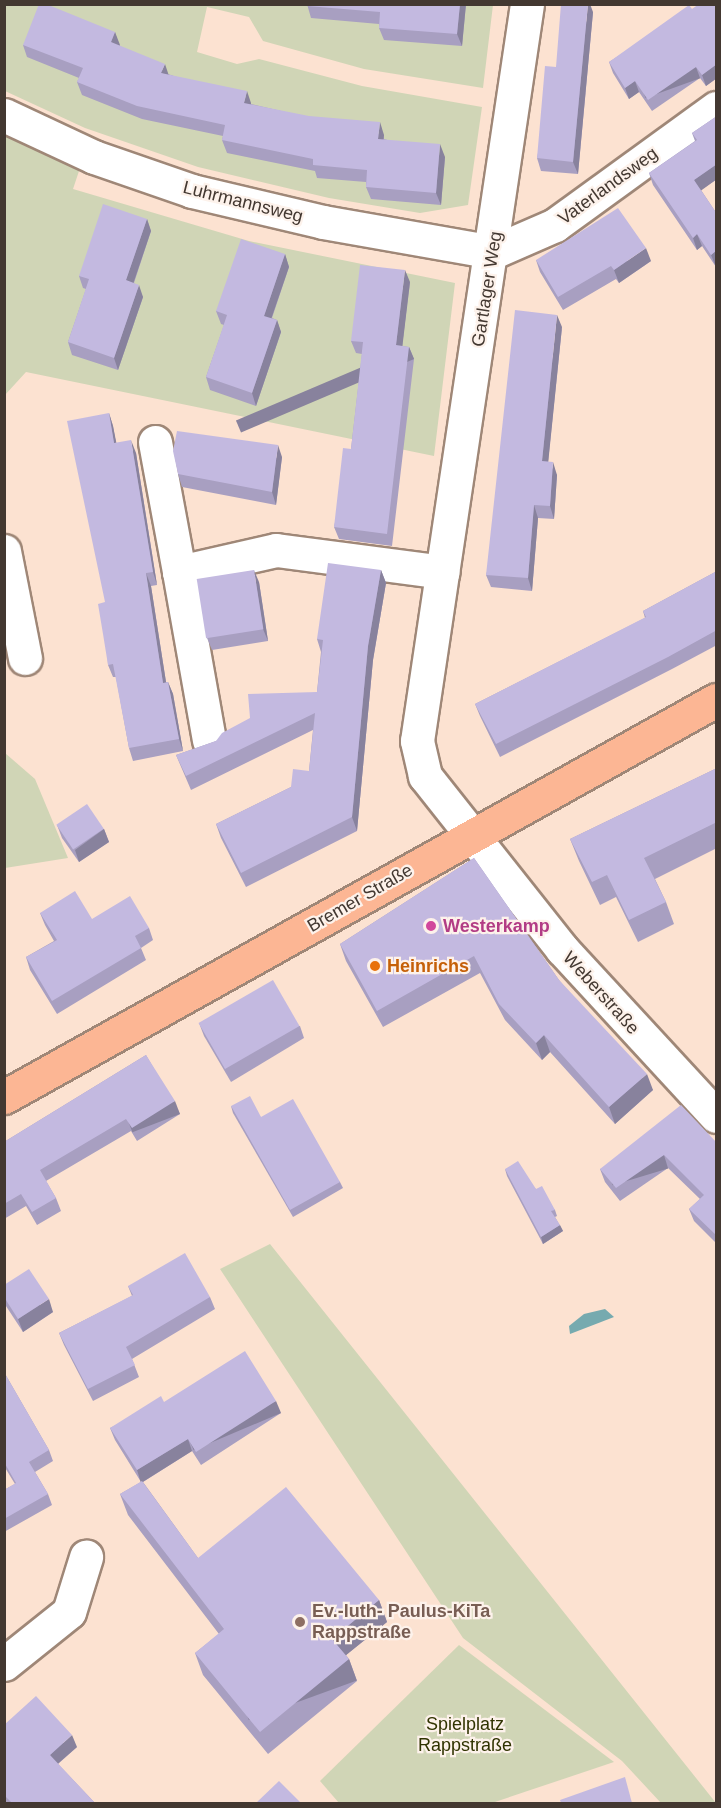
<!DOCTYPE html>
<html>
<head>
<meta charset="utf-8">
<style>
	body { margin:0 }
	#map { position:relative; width:721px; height:1808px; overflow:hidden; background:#fce2d1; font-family:Arial,sans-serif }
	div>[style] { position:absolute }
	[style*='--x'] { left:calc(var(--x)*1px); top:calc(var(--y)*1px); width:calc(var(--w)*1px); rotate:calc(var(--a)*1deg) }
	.green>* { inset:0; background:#d0d5b6 }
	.water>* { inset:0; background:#76aaaf }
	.roads { filter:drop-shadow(2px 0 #9f8777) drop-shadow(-2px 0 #9f8777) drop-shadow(0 2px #9f8777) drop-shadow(0 -2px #9f8777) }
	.minor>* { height:33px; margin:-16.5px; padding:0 16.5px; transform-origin:16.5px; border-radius:16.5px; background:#fff }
	.major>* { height:33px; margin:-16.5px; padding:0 16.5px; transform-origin:16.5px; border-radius:16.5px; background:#fcb694 }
	.wall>* { inset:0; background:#a89fc1 }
	.shaded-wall>* { inset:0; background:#88829d; transform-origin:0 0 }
	.building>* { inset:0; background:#c3b9e0; transform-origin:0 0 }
	.dots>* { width:16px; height:16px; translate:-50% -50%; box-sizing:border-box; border:3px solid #fdf2eb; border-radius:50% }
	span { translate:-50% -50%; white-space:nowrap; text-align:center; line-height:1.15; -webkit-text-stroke:4.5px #fdf2eb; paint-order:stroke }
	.street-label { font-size:18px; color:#433831 }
	.hotel-label { font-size:18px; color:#b23c85; font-weight:700 }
	.left { translate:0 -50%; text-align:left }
	.food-label { font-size:18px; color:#c56008; font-weight:700 }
	.education-label { font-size:18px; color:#785e54; font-weight:700 }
	.park-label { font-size:18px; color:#303301 }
	.frame { position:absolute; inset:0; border:6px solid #433831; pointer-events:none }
</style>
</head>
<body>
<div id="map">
	<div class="green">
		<i style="clip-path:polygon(5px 5px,493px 5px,483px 88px,364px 69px,263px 41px,249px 17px,207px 7px,197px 52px,237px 64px,259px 59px,362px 86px,482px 107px,468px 205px,420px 213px,329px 198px,198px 167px,85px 128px,5px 91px)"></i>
		<i style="clip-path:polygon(5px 136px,80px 168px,73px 189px,249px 241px,455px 283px,434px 456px,26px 372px,5px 395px)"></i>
		<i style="clip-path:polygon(5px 753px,35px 779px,68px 858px,5px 868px)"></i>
		<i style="clip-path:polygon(270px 1244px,716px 1803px,661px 1803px,622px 1761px,463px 1638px,220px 1269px)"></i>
		<i style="clip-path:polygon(459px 1645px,614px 1762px,492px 1803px,339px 1803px,320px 1781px)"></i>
	</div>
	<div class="water">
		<i style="clip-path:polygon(605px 1309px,614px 1317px,570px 1334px,569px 1326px,584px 1314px)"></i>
	</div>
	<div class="roads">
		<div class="minor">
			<i style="--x:527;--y:4;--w:745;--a:98.49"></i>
			<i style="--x:417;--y:741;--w:36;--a:77"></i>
			<i style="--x:425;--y:776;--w:221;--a:51.6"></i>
			<i style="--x:562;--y:949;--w:227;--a:47.3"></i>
			<i style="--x:4;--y:115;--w:99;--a:25"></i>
			<i style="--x:94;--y:157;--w:104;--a:19.1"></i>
			<i style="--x:192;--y:191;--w:135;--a:13.3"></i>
			<i style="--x:323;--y:222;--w:173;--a:10"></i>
			<i style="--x:493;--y:252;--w:68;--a:-23.5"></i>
			<i style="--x:555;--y:225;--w:199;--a:-36"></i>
			<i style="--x:155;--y:442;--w:132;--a:79.5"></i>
			<i style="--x:4;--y:551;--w:109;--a:78.9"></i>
			<i style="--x:209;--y:740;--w:171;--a:-100.1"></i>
			<i style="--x:179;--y:572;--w:99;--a:-12.8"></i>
			<i style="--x:276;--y:550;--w:168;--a:7.5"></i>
			<i style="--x:4;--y:1664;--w:83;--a:-38.7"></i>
			<i style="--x:69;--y:1612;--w:58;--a:-72.8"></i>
		</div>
		<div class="major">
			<i style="--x:4;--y:1097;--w:815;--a:-29.14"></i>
		</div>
	</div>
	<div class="wall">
		<i style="clip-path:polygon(307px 4px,466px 4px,462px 46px,384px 40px,379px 28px,379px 24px,311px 18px)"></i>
		<i style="clip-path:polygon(717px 4px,717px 78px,706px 86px,700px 78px,652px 111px,639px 92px,629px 99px,613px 73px,609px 62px,692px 9px)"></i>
		<i style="clip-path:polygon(593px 12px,578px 174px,541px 171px,537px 158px,556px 67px)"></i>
		<i style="clip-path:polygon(115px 32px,119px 46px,168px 74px,251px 103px,251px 104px,384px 135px,384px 139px,445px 157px,441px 205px,371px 199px,366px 187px,366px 182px,317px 178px,315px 171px,227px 153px,222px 140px,223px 136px,142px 119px,82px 95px,77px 82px,79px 78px,27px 57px,23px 45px)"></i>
		<i style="clip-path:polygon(717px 116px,717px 179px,701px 190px,717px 214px,717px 266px,716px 267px,702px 246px,697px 250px,653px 185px,649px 173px,695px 141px,692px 133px)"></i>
		<i style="clip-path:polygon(147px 219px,151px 231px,134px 283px,143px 297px,118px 370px,72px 355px,68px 342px,86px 289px,83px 288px,79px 276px)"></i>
		<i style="clip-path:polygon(285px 254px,289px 267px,272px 318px,277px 320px,281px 332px,256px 406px,210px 390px,206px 377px,224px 325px,221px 324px,216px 311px)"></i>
		<i style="clip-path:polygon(536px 260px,651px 261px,619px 283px,616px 279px,563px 310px,540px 272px)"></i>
		<i style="clip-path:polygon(410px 282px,402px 346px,409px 347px,414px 359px,392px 546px,339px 539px,334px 527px,351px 449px,362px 354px,356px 353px,351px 341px)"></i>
		<i style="clip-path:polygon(562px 327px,548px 462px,557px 475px,554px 519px,538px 518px,532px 591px,491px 587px,486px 575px)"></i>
		<i style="clip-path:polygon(109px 413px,113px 426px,116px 443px,136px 453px,157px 585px,151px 586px,166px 682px,168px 682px,173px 694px,183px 751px,133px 761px,129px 748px,116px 677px,113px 677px,108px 665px,105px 602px)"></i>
		<i style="clip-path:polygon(282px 457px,276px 505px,182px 487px,178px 474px)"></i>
		<i style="clip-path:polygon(381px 570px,386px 583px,373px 660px,357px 831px,246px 887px,221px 838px,216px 824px,291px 787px,309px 771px,313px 730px,191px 790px,176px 755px,216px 741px,317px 692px,321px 652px,317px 639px)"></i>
		<i style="clip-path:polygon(717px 571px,717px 645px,672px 669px,500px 757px,480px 716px,475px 704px,645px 618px,643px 611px)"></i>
		<i style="clip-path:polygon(259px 582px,268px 641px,212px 650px,207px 638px)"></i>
		<i style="clip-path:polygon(717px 768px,717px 848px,655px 879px,666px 902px,674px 924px,638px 942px,616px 897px,600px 905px,579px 861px,570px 839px)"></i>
		<i style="clip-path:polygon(57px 825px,104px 829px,109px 842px,79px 862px,62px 838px)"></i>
		<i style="clip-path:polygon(474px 858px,559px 980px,653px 1090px,615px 1124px,550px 1052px,542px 1060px,505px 1020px,480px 973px,383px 1027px,346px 961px,340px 944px)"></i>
		<i style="clip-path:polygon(40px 913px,92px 919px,149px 928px,153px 940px,141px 948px,146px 960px,57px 1014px,30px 970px,26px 957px,54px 941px,45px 925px)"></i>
		<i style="clip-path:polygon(199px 1023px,300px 1026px,304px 1038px,231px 1082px,204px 1036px)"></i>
		<i style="clip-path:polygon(146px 1055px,180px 1114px,137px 1141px,131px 1131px,46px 1181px,56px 1198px,61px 1211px,37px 1225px,26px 1206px,4px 1219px,4px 1142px)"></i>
		<i style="clip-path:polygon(231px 1106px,261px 1117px,340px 1182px,343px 1188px,293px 1217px,233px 1113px)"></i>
		<i style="clip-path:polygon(717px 1143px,717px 1244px,694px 1221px,689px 1209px,700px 1199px,668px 1168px,620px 1201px,605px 1182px,600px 1169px)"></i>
		<i style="clip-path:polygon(505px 1169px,536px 1189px,555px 1210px,557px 1216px,555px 1217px,563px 1231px,543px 1244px,507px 1176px)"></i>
		<i style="clip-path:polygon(4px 1285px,53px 1312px,23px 1332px,4px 1303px)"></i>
		<i style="clip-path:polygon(128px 1286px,210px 1297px,215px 1309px,132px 1359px,139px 1377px,93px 1401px,64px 1345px,59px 1333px,132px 1296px)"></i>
		<i style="clip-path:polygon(4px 1372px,49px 1450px,53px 1461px,35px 1472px,48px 1494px,52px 1505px,4px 1532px,4px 1490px,15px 1484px,4px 1466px)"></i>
		<i style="clip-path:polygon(164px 1402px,281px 1413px,201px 1465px,192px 1451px,143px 1482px,198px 1558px,379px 1600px,387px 1622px,346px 1655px,349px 1659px,357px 1681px,268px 1754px,203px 1675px,195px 1653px,219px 1634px,128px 1515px,120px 1494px,141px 1482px,115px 1440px,110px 1428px)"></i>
		<i style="clip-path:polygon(4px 1725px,77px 1747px,58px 1764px,95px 1803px,5px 1803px)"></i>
	</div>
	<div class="shaded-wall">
		<i style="clip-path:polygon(460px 4px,466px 4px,462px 46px,457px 34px)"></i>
		<i style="clip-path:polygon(588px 4px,590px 4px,593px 12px,578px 174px,573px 162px)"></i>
		<i style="clip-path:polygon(115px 32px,120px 45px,116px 55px,111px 42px)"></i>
		<i style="clip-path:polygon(165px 64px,169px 76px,161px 73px)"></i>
		<i style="clip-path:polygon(717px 64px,717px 78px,706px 86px,702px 75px)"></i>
		<i style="left:696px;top:67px;width:12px;height:58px;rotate:70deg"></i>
		<i style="clip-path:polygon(635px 81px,639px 92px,629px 99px,625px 88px)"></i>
		<i style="clip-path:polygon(247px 91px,251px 103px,249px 116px,244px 103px)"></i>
		<i style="clip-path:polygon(380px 122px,384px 135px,382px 151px,378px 139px)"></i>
		<i style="clip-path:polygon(440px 144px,445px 157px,441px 205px,436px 193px)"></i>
		<i style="clip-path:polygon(717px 164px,717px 179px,699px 192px,694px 180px)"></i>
		<i style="clip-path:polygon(147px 219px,151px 231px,130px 293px,126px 280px)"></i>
		<i style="clip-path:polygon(697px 234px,702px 246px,697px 250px,693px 238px)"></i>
		<i style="clip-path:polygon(646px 248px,651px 261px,619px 283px,614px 270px)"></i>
		<i style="clip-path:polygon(717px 250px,717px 266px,716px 267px,711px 255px)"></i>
		<i style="clip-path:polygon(285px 254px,289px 267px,268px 328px,264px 316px)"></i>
		<i style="clip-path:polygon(405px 270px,410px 282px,401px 358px,396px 345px)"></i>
		<i style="clip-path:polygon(139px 285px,143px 297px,118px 370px,114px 358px)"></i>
		<i style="clip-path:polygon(557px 315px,562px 327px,547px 474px,542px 461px)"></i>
		<i style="clip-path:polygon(277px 320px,281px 332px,256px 406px,252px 393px)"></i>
		<i style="left:409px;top:347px;width:13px;height:188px;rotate:67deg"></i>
		<i style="clip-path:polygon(109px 413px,113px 426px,119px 456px,114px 443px)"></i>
		<i style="clip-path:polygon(131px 440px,136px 453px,157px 585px,153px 572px)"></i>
		<i style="clip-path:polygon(278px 445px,282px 457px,276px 505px,272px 492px)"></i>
		<i style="clip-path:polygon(553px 462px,557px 475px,554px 519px,550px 506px)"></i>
		<i style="clip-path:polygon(534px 505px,538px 518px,532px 591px,528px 578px)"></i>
		<i style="clip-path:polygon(254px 570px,259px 582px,268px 641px,263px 629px)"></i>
		<i style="clip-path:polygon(381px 570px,386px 583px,373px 660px,357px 831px,352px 817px,368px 646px)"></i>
		<i style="clip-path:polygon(146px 573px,151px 586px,168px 695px,163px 683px)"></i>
		<i style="clip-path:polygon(168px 682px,173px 694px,183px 751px,179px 739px)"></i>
		<i style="clip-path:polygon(104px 829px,109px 842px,79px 862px,75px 850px)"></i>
		<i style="clip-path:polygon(544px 1035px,550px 1052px,542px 1060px,536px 1043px)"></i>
		<i style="clip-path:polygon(647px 1074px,653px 1090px,615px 1124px,609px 1107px)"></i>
		<i style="left:175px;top:1101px;width:14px;height:51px;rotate:69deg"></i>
		<i style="left:664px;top:1155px;width:14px;height:58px;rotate:73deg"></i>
		<i style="clip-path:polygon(560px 1225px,563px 1231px,543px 1244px,541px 1237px)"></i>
		<i style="clip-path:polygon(49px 1299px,53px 1312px,23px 1332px,18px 1319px)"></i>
		<i style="left:276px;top:1401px;width:13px;height:95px;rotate:67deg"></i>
		<i style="clip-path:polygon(188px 1439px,192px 1451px,141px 1483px,137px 1470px)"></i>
		<i style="clip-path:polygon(379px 1600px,387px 1622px,340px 1660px,332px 1639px)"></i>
		<i style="left:349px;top:1659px;width:23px;height:115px;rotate:70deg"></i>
		<i style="clip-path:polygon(72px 1735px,77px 1747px,54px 1767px,50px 1755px)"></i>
	</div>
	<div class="building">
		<i style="clip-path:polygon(39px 4px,46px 4px,115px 32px,111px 42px,165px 64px,161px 73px,247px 91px,244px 103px,309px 116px,380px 122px,378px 139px,440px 144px,436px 193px,366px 187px,367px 170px,313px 165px,313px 159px,222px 140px,225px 125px,137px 106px,77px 82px,83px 68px,23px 45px)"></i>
		<i style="clip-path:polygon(307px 4px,460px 4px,457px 34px,379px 28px,380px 12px,307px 6px)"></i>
		<i style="clip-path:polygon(561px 4px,588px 4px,573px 162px,537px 158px,545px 66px,556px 67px)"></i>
		<i style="clip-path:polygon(699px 4px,717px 4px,717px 64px,702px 75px,696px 67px,648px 100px,635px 81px,625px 88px,609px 62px,689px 5px,692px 9px)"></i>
		<i style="clip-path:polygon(717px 116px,717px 164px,694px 180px,717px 214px,717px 250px,711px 255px,697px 234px,693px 238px,649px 173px,697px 140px,692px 133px)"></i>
		<i style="clip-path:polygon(103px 204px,147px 219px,126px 280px,139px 285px,114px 358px,68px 342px,89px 279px,79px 276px)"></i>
		<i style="clip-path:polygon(618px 208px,646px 248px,614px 270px,611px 266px,558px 297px,536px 260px)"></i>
		<i style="clip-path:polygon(241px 239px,285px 254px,264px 316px,277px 320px,252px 393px,206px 377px,227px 315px,216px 311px)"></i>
		<i style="clip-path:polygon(360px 265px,405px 270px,396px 345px,409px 347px,387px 534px,334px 527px,343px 448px,351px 449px,363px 342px,351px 341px)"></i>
		<i style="clip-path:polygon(515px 310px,557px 315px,542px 461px,553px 462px,550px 506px,534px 505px,528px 578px,486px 575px)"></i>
		<i style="clip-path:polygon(109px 413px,114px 443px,131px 440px,153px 572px,146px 573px,163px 683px,168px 682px,179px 739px,129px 748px,113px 664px,108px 665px,103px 634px,98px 604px,105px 602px,67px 421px)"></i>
		<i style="clip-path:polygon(177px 431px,278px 445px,272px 492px,178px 474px,173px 451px)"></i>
		<i style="clip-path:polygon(328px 563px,381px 570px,368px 646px,352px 817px,241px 873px,216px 824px,291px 787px,293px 769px,309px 771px,315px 713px,186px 776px,176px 755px,216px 741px,222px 733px,250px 718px,248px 694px,317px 692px,323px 640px,317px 639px)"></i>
		<i style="left:254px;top:570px;width:60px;height:58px;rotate:81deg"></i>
		<i style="clip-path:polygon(717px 571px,717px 630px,668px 657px,496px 744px,475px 704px,646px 617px,643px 611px)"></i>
		<i style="clip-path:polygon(717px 768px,717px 822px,644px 858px,666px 902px,629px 920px,607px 875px,592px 882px,570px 839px)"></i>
		<i style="left:87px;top:804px;width:30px;height:37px;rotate:56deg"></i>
		<i style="clip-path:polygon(474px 858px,559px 980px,647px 1074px,609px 1107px,544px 1035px,536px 1043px,499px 1004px,474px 956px,377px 1011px,340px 944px)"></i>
		<i style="clip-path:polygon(75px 891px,92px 919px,130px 896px,149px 928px,135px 936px,141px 948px,52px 1001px,26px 957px,57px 940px,40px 913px)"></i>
		<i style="left:273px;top:980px;width:53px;height:86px;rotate:60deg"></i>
		<i style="clip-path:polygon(146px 1055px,175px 1101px,132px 1128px,126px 1119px,40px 1170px,56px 1198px,32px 1212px,21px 1194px,4px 1204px,4px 1142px)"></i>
		<i style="clip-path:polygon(250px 1096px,261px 1117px,293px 1099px,340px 1182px,290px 1210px,231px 1106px)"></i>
		<i style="clip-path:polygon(681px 1105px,717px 1143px,717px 1236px,689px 1209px,704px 1195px,664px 1155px,616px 1188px,600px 1169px)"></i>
		<i style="clip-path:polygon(518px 1161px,536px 1189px,542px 1186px,555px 1210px,551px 1211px,560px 1225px,541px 1237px,505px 1169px)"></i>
		<i style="clip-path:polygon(185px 1253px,210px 1297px,126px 1347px,135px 1365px,88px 1389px,59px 1333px,133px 1295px,128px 1286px)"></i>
		<i style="clip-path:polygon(29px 1269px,49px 1299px,18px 1319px,4px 1297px,4px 1285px)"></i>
		<i style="clip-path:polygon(245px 1351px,276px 1401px,196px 1452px,188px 1439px,137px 1470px,110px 1428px,161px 1396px,164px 1402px)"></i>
		<i style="clip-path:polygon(4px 1372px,49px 1450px,29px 1462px,48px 1494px,4px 1519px,4px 1490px,16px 1483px,4px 1462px)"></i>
		<i style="clip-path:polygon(142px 1481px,198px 1558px,286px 1487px,379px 1600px,332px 1639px,349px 1659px,260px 1732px,195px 1653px,224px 1629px,120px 1494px)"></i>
		<i style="clip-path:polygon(36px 1696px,72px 1735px,50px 1755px,95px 1803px,12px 1803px,4px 1795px,4px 1725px)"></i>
		<i style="clip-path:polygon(625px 1777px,632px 1803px,561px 1803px,560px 1800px)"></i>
		<i style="clip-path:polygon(279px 1781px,301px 1803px,256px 1803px)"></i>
	</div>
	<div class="dots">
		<i style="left:431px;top:926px;background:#d1479c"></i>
		<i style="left:375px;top:966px;background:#e8710a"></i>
		<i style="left:300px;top:1622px;background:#8d6e63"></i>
	</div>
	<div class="street-label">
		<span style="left:608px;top:186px;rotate:-36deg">Vaterlandsweg</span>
		<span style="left:243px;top:202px;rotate:14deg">Luhrmannsweg</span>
		<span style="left:487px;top:289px;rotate:-81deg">Gartlager Weg</span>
		<span style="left:360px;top:898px;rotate:-30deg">Bremer Straße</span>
		<span style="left:601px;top:993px;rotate:48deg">Weberstraße</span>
	</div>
	<div class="hotel-label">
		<span class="left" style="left:443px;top:926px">Westerkamp</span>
	</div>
	<div class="food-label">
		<span class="left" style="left:387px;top:966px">Heinrichs</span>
	</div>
	<div class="education-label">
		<span class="left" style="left:312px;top:1622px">Ev.-luth- Paulus-KiTa<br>Rappstraße</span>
	</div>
	<div class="park-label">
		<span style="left:465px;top:1735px">Spielplatz<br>Rappstraße</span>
	</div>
	<div class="frame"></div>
</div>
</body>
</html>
